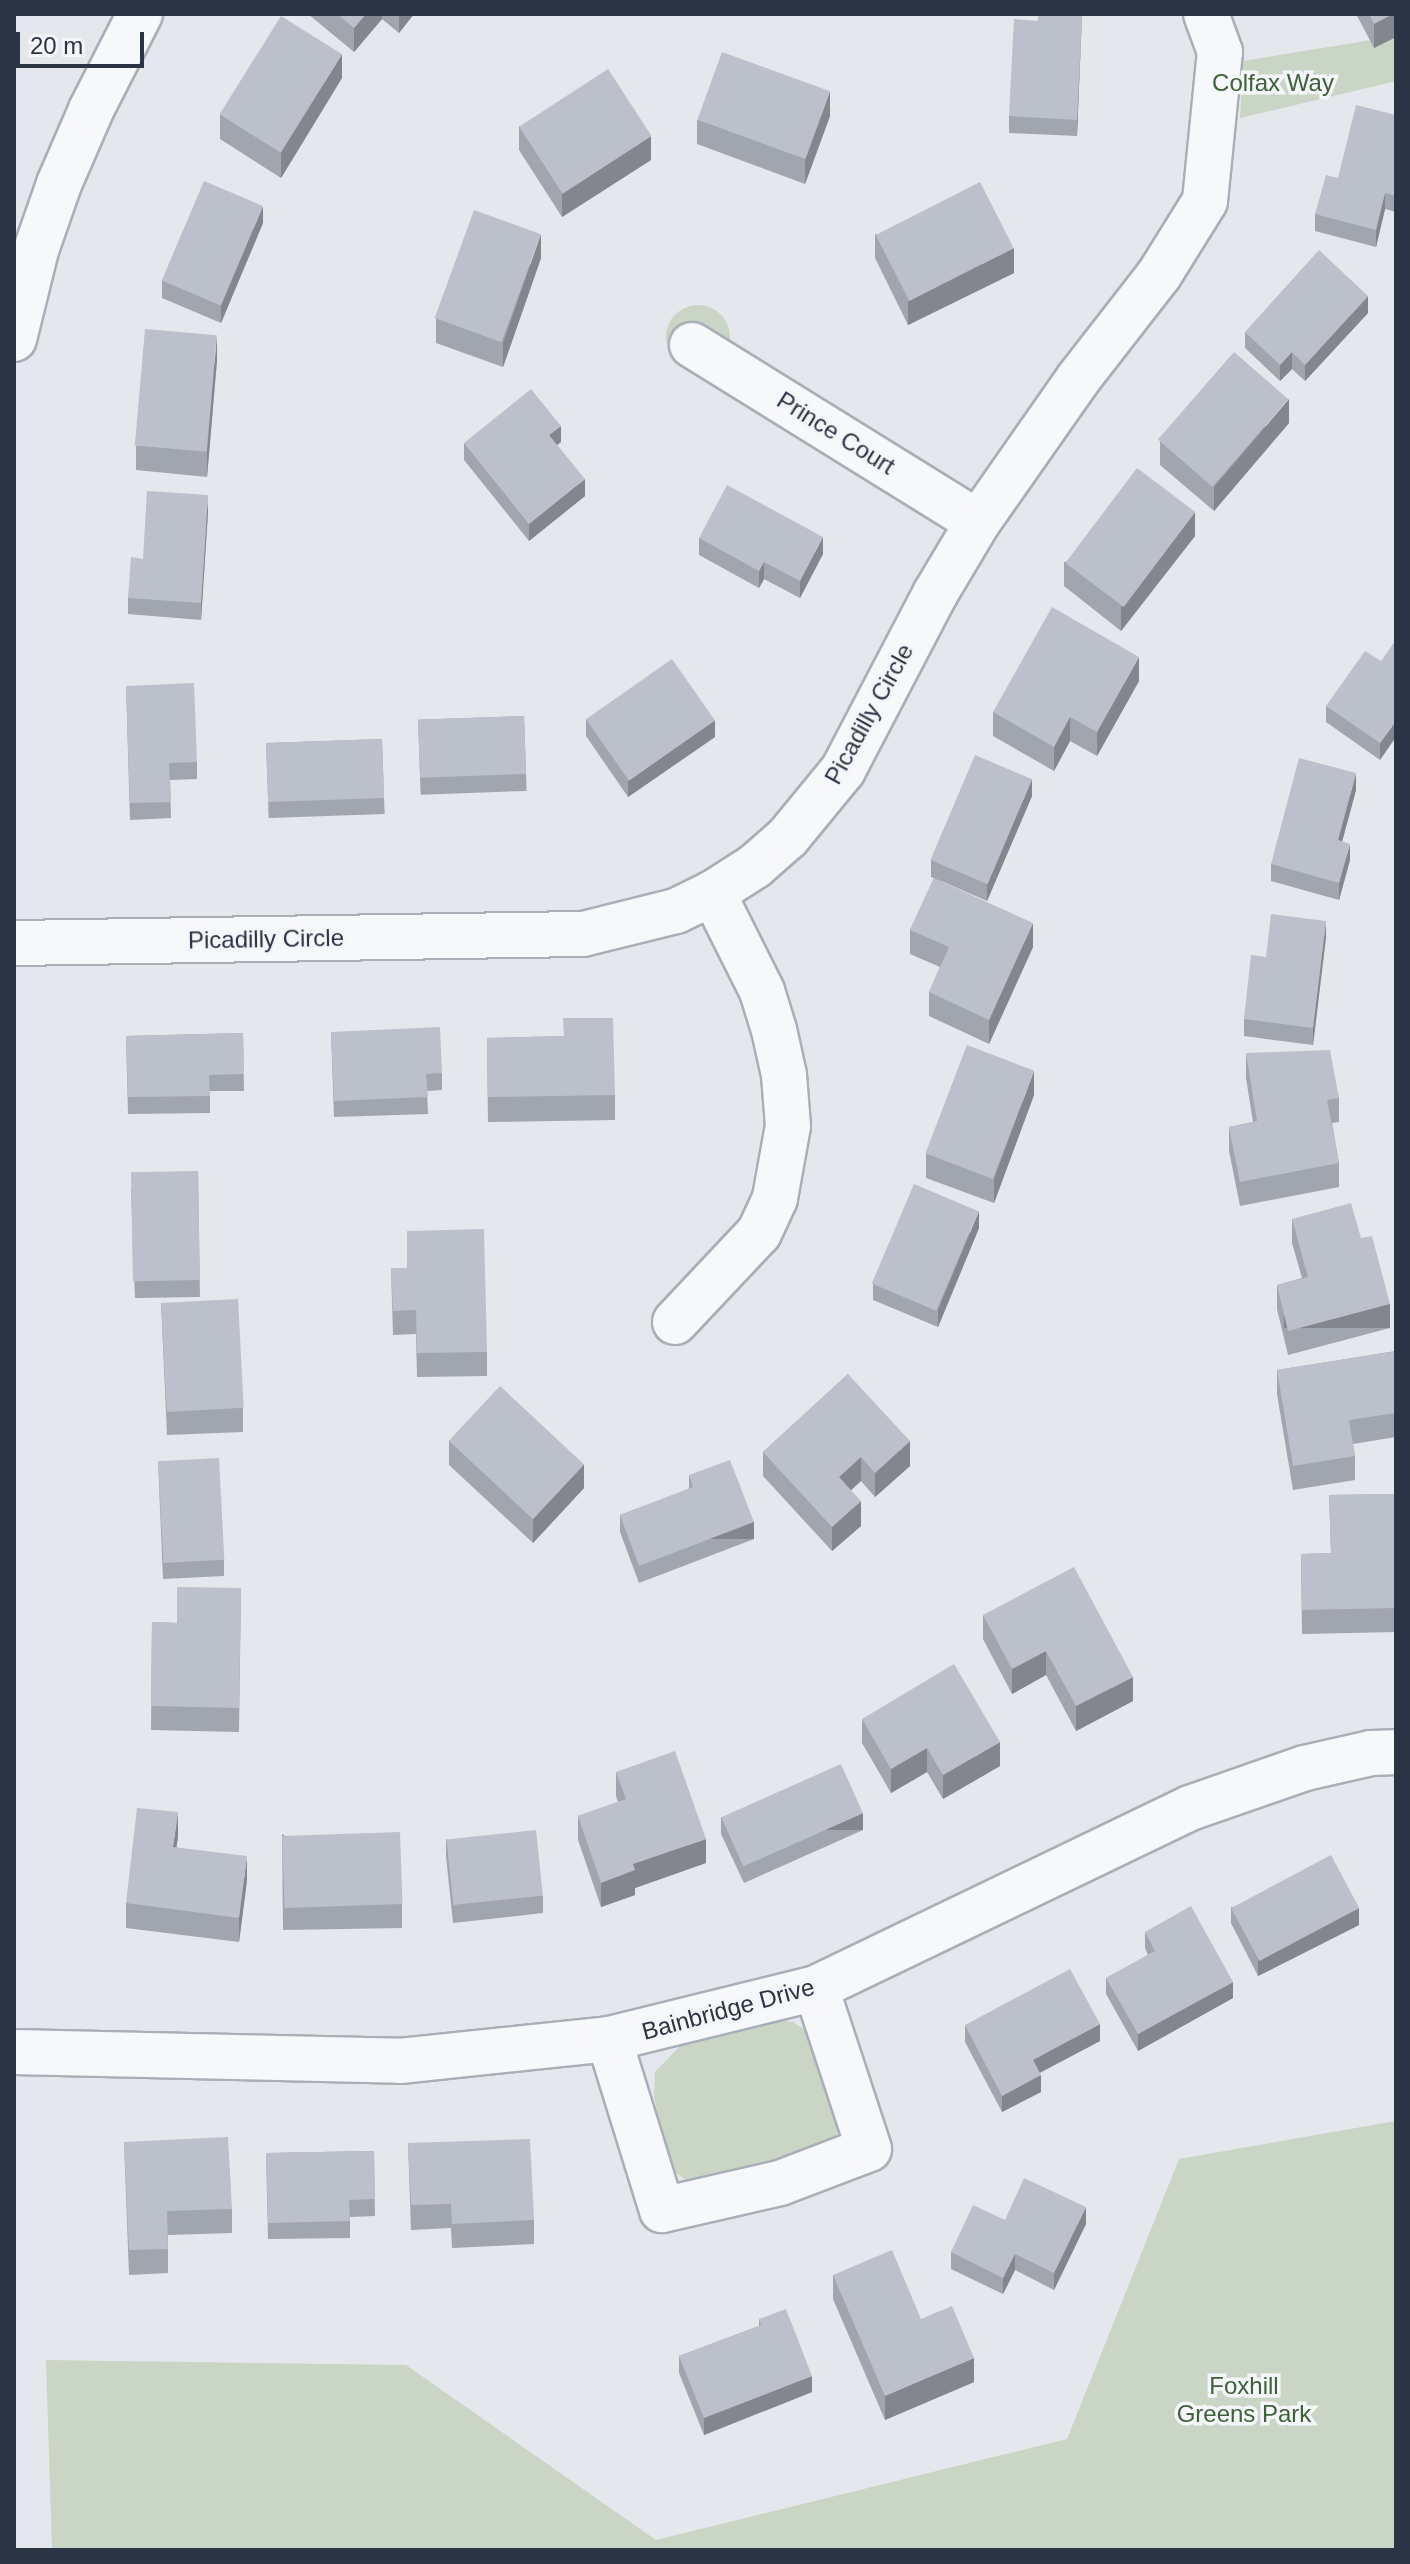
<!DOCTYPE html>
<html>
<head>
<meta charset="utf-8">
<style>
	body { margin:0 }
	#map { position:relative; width:1410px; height:2564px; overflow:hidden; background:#e4e7ec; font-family:Helvetica,sans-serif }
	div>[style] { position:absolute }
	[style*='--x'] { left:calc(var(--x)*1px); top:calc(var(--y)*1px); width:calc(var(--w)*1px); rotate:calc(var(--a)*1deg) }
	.green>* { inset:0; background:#c9d6c5 }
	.round { border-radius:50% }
	.roads { filter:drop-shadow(2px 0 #a9aeb7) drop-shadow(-2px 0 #a9aeb7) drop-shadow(0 2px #a9aeb7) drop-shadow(0 -2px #a9aeb7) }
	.minor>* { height:44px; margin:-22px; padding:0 22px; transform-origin:22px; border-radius:22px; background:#f7f8fa }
	.wall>* { inset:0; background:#a1a5ae; transform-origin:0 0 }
	.shaded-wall>* { inset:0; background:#83868d; transform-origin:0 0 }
	.building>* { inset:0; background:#bbc0ca; transform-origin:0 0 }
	span { translate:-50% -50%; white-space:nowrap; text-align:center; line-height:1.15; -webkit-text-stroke:7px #f4f6f9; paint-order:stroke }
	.park-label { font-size:24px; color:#3f6138 }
	.street-label { font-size:24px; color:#2b3445 }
	.frame { position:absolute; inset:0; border:16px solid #2b3445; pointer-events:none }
	.scale { position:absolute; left:16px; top:32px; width:128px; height:36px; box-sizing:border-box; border:4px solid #2b3445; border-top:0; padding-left:10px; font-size:24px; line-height:28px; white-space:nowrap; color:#2b3445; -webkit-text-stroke:6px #f4f6f9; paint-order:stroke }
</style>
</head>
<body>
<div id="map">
	<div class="green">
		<i style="clip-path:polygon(1396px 36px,1396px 81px,1240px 118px,1243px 61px)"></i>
		<i class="round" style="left:666px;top:305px;width:64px;height:64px"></i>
		<i style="clip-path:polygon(771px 2020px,793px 2022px,804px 2029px,817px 2046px,840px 2126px,833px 2142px,707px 2184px,688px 2181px,673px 2171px,666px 2158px,654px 2096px,655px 2072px,682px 2044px)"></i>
		<i style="clip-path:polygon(1396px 2121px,1396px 2550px,52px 2550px,46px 2360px,406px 2365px,656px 2540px,1067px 2439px,1179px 2159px)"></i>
	</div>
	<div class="roads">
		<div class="minor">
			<i style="--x:14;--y:339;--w:92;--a:-76.1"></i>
			<i style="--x:36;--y:250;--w:70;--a:-70.8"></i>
			<i style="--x:59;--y:184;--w:81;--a:-66.6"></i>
			<i style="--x:91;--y:110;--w:108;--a:-63"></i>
			<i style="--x:692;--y:345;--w:336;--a:31.8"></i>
			<i style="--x:14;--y:943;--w:569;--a:-0.91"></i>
			<i style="--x:583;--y:934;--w:96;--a:-13.9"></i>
			<i style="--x:676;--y:911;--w:41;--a:-25.9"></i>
			<i style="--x:713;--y:893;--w:50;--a:-32.7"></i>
			<i style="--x:755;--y:866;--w:44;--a:-41.3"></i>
			<i style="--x:788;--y:837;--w:87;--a:-50.6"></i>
			<i style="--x:843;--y:770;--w:199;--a:-62.4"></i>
			<i style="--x:935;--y:594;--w:84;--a:-59.2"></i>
			<i style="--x:978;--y:522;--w:174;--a:-55"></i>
			<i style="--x:1078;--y:379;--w:132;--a:-52.1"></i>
			<i style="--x:1159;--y:275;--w:87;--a:-58.1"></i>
			<i style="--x:1205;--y:201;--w:150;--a:-84.3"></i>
			<i style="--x:1220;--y:52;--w:40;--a:-110.2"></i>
			<i style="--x:675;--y:1322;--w:122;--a:-46.7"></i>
			<i style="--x:759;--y:1233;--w:38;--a:-65"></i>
			<i style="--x:775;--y:1198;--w:73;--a:-79.8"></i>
			<i style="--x:788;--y:1126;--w:51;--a:-94.5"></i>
			<i style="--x:784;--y:1075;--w:46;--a:-102.5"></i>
			<i style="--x:774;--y:1030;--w:41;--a:-107.1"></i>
			<i style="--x:762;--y:991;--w:110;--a:-116.6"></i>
			<i style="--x:609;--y:2039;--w:179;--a:72.8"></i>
			<i style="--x:662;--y:2210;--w:121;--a:-12.9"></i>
			<i style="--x:780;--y:2183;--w:95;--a:-20.9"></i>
			<i style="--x:869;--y:2149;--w:169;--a:-108.2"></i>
			<i style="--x:14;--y:2052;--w:386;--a:1.3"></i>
			<i style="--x:400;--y:2061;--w:210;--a:-6"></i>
			<i style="--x:609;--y:2039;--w:213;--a:-13.8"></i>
			<i style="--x:816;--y:1988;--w:415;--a:-25.7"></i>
			<i style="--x:1190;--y:1808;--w:122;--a:-19.2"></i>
			<i style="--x:1305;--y:1768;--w:68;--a:-12.8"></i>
			<i style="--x:1371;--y:1753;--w:25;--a:-2"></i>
		</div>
	</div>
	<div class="wall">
		<i style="clip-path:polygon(308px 14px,414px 14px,399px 33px,382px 19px,354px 52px)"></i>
		<i style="clip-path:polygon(1082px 14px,1077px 136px,1009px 133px,1009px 116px,1038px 21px)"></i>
		<i style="clip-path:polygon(1356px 14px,1396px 14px,1396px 37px,1374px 48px)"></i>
		<i style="clip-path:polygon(342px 78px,281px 178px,220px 139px,220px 115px)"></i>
		<i style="clip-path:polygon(1396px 115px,1396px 212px,1385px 209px,1376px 247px,1315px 231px,1315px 214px,1338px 178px)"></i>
		<i style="clip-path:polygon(830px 116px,805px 184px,697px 144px,697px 120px)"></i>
		<i style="clip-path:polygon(519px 126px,651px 160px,562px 217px,519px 150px)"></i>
		<i style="clip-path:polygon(263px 223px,221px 323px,162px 298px,162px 281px)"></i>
		<i style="clip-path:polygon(875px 234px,1014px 273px,908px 325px,875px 258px)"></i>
		<i style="clip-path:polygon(541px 258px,503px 367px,436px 343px,436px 319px)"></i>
		<i style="clip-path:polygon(1368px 313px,1305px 381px,1292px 369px,1280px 381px,1245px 348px,1245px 332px)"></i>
		<i style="clip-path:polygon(217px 360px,207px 477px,136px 470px,136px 446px)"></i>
		<i style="clip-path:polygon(1289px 423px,1214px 511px,1160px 465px,1160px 441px)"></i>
		<i style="clip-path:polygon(561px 442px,557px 445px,585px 496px,529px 541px,464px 460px,464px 443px)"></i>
		<i style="clip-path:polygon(208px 512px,201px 620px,128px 614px,128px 598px,143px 559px)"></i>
		<i style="clip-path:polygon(1195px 536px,1121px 631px,1064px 586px,1064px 562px)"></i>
		<i style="clip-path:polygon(699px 538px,823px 554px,800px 598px,764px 579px,759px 588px,699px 555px)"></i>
		<i style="clip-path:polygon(1381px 661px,1380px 760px,1326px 722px,1326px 706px)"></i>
		<i style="clip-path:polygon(1139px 681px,1097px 756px,1070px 741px,1054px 771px,993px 736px,993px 712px)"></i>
		<i style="clip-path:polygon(126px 686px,197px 762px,197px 779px,170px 780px,171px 818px,130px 820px)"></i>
		<i style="left:524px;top:716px;width:75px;height:106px;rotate:88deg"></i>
		<i style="clip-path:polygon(586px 719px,715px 737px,628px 797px,586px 736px)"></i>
		<i style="left:382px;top:739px;width:75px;height:116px;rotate:88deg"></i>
		<i style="clip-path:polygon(1356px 790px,1342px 841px,1350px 860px,1339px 900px,1271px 881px,1271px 864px)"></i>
		<i style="clip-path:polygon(1032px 796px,987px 901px,939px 880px,1033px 947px,989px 1044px,929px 1016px,929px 992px,940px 967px,910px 954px,910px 930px,934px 878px,931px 877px,931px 860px)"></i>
		<i style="clip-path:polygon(1326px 937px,1313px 1045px,1244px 1036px,1244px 1019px,1266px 957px)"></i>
		<i style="clip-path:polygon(331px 1032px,442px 1073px,442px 1090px,427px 1091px,428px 1114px,334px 1117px)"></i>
		<i style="clip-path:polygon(243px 1033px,244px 1091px,210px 1091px,210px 1113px,128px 1114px,126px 1036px)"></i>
		<i style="clip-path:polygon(563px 1036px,615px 1095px,615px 1120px,488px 1122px,487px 1038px)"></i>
		<i style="clip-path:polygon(1246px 1053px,1339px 1098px,1339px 1122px,1332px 1123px,1339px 1163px,1339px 1187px,1240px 1206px,1229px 1151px,1229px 1127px,1253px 1122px,1246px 1078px)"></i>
		<i style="clip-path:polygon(1034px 1095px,994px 1203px,926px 1178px,926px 1154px)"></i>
		<i style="clip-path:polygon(198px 1171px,200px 1297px,135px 1298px,131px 1189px)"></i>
		<i style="clip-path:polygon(1292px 1219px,1361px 1238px,1390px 1328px,1288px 1355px,1277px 1309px,1277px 1285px,1302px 1278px,1292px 1243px)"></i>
		<i style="clip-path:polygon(979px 1228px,938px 1327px,873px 1300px,873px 1284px)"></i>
		<i style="clip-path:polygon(391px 1268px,487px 1352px,487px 1376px,417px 1377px,416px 1334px,393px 1335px)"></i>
		<i style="clip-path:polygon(161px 1302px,243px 1408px,243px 1432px,167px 1435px)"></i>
		<i style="clip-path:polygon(1396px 1351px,1396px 1437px,1353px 1444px,1355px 1456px,1355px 1480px,1293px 1490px,1277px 1394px,1277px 1370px)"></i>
		<i style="clip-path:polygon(848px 1374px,910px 1466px,875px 1497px,861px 1481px,851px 1490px,861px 1526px,832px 1551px,763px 1476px,763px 1452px)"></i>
		<i style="clip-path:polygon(449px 1441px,584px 1488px,533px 1543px,449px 1465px)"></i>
		<i style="clip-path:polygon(158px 1461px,224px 1560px,224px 1576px,163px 1579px)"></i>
		<i style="clip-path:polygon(689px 1475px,754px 1539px,639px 1583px,620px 1532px,620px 1515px,689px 1489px)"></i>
		<i style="clip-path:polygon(1396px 1494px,1396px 1632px,1302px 1634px,1301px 1554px,1331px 1553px,1329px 1495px)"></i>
		<i style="clip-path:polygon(241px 1588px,239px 1732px,151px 1730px,152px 1622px,177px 1623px)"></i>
		<i style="clip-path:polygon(983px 1615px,1133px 1701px,1076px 1731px,1046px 1675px,1012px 1694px,983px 1639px)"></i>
		<i style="clip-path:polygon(862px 1719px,1000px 1766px,943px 1799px,927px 1772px,891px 1793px,862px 1743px)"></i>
		<i style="clip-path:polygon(616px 1772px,706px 1863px,635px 1888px,635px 1895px,601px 1907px,578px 1840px,578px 1816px,618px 1802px,616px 1796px)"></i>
		<i style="clip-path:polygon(721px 1817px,863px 1830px,744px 1883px,721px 1834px)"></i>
		<i style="clip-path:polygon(282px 1834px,402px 1904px,402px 1928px,283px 1930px)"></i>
		<i style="clip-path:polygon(178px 1837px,176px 1847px,247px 1880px,239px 1942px,126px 1928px,126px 1903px)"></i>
		<i style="clip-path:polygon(446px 1839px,543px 1896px,543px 1913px,453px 1923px,446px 1856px)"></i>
		<i style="clip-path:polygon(1231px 1907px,1359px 1925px,1258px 1976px,1231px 1923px)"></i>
		<i style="clip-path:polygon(1145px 1932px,1233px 1998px,1138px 2051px,1106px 1994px,1106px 1978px,1148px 1955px,1145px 1948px)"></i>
		<i style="clip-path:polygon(965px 2025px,1100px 2041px,1040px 2073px,1041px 2092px,1002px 2112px,965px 2042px)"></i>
		<i style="clip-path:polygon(124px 2142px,232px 2209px,232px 2233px,168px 2235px,168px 2273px,129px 2275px)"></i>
		<i style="clip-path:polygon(408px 2143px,534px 2220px,534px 2244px,452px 2248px,451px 2228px,411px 2230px)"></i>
		<i style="clip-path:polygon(374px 2151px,375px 2216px,350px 2217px,350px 2238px,268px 2239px,266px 2153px)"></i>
		<i style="clip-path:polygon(1005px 2220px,1086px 2224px,1054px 2290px,1015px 2270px,1003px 2294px,951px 2269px,951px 2252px)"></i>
		<i style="clip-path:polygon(833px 2275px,921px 2319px,974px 2382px,885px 2420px,833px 2299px)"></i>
		<i style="clip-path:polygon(759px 2319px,812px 2392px,704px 2435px,679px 2373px,679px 2356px,759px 2326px)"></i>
	</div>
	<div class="shaded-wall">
		<i style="clip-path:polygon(366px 14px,382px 14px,382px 19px,354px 52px,354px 28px)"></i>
		<i style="clip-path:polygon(399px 14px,414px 14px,399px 33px)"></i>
		<i style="clip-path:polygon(1082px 14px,1077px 136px,1077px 120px)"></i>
		<i style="clip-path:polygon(1393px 14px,1396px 14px,1396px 37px,1374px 48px,1374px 24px)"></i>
		<i style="clip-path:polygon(342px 54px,342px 78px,281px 178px,281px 153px)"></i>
		<i style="clip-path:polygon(830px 91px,830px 116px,805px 184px,805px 160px)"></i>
		<i style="clip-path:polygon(651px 136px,651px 160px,562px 217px,562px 193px)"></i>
		<i style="clip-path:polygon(1385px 193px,1385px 209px,1376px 247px,1376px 230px)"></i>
		<i style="clip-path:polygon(263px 206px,263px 223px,221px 323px,221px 306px)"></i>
		<i style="clip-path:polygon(541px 234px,541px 258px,503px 367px,503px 343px)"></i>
		<i style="clip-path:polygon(1014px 248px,1014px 273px,908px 325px,908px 301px)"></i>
		<i style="clip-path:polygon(1368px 296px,1368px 313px,1305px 381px,1305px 365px)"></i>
		<i style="clip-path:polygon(217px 335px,217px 360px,207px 477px,207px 452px)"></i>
		<i style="clip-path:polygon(1292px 352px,1292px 369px,1280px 381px,1280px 365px)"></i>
		<i style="clip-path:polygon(1289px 399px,1289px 423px,1214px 511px,1214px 487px)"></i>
		<i style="clip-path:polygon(561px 426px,561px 442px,549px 451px,549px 435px)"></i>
		<i style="clip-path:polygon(585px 479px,585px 496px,529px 541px,529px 524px)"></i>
		<i style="clip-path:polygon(208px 495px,208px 512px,201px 620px,201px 603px)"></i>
		<i style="clip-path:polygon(1195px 512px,1195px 536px,1121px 631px,1121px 607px)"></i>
		<i style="clip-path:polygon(823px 537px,823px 554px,800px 598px,800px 581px)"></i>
		<i style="clip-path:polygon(764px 562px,764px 579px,759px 588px,759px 571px)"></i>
		<i style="clip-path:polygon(1139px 657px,1139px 681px,1097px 756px,1097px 732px)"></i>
		<i style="clip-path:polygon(1070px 717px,1070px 741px,1054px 771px,1054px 747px)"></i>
		<i style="clip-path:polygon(715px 720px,715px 737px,628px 797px,628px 780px)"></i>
		<i style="clip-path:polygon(1396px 721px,1396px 737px,1380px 760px,1380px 743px)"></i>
		<i style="clip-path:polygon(1356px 773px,1356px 790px,1338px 857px,1338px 840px)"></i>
		<i style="clip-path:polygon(1032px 779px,1032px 796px,987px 901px,987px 885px)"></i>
		<i style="clip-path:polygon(1350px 844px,1350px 860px,1339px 900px,1339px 883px)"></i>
		<i style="clip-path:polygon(1326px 921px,1326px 937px,1313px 1045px,1313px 1028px)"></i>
		<i style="clip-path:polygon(1033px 923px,1033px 947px,989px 1044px,989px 1020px)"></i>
		<i style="clip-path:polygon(1034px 1071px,1034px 1095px,994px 1203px,994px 1179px)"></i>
		<i style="clip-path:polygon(979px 1211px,979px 1228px,938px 1327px,938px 1310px)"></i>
		<i style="left:1390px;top:1304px;width:24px;height:106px;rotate:90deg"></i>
		<i style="clip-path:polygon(910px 1441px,910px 1466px,875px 1497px,875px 1473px)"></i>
		<i style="clip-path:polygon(861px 1457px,861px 1481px,839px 1501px,839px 1477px)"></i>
		<i style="clip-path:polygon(584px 1464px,584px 1488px,533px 1543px,533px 1519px)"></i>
		<i style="clip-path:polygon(861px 1501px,861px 1526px,832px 1551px,832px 1527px)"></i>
		<i style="left:754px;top:1522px;width:17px;height:123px;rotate:90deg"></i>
		<i style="clip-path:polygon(1046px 1651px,1046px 1675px,1012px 1694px,1012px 1669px)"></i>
		<i style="clip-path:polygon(1133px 1677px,1133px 1701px,1076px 1731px,1076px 1706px)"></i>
		<i style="clip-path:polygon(1000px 1742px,1000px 1766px,943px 1799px,943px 1775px)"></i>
		<i style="clip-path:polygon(927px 1748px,927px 1772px,891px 1793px,891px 1769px)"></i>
		<i style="clip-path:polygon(178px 1812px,178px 1837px,173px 1871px,173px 1847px)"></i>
		<i style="left:863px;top:1813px;width:17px;height:130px;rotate:90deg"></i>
		<i style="clip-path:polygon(706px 1839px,706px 1863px,635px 1888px,635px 1895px,601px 1907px,601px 1883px,633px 1864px)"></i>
		<i style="clip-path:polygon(247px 1856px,247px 1880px,239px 1942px,239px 1918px)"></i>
		<i style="clip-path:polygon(1359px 1908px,1359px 1925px,1258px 1976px,1258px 1960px)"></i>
		<i style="clip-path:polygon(1233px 1982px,1233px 1998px,1138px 2051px,1138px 2034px)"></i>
		<i style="clip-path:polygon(1100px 2024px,1100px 2041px,1033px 2076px,1033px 2060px)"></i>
		<i style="clip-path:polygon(1041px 2075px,1041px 2092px,1002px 2112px,1002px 2096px)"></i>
		<i style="clip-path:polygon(1086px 2207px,1086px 2224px,1054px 2290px,1054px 2273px)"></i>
		<i style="clip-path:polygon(1015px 2254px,1015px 2270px,1003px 2294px,1003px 2278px)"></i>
		<i style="clip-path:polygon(974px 2358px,974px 2382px,885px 2420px,885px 2396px)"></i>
		<i style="clip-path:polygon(812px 2376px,812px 2392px,704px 2435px,704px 2418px)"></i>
	</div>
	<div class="building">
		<i style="clip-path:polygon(337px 14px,366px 14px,354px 28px)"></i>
		<i style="clip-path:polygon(1038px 14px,1082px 14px,1077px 120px,1009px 116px,1014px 19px,1038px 21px)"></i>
		<i style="clip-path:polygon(1369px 14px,1393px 14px,1374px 24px)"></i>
		<i style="left:281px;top:16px;width:72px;height:116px;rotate:32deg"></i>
		<i style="left:722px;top:52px;width:115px;height:72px;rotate:20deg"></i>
		<i style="left:608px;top:69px;width:80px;height:106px;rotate:57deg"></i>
		<i style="clip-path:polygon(1356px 105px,1396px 115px,1396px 196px,1385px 193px,1376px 230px,1315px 214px,1326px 175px,1338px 178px)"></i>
		<i style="left:204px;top:181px;width:64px;height:108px;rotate:23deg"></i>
		<i style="left:980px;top:182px;width:74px;height:117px;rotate:63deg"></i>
		<i style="left:474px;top:210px;width:71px;height:115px;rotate:20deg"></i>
		<i style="clip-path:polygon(1319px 250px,1368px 296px,1305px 365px,1292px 352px,1280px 365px,1245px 332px)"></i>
		<i style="left:145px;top:329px;width:72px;height:117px;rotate:5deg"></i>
		<i style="left:1234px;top:352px;width:72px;height:116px;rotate:41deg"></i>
		<i style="clip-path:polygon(531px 389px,561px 426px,549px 435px,585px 479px,529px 524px,464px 443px)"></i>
		<i style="left:1137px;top:468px;width:73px;height:119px;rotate:37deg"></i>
		<i style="clip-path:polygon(727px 485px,823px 537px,800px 581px,764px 562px,759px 571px,699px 538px)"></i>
		<i style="clip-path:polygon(147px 491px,208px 495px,201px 603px,128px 598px,131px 557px,143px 559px)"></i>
		<i style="clip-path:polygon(1052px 607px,1139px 657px,1097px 732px,1070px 717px,1054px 747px,993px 712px)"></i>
		<i style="clip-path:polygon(1396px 640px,1396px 721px,1380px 743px,1326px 706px,1365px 651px,1381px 661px)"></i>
		<i style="left:672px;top:659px;width:75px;height:105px;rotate:55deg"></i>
		<i style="clip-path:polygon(194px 683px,197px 762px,169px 763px,171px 802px,130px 803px,126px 686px)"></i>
		<i style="left:524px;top:716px;width:58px;height:106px;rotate:88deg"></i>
		<i style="left:382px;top:739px;width:59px;height:116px;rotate:88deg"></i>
		<i style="left:975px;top:755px;width:62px;height:114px;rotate:23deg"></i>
		<i style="clip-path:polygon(1299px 758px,1356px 773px,1338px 840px,1350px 844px,1339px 883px,1271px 864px)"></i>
		<i style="clip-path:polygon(934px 878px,1033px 923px,989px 1020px,929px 992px,949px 947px,910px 930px)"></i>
		<i style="clip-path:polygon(1271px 914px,1326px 921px,1313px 1028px,1244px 1019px,1251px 955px,1266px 957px)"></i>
		<i style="clip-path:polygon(563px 1018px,613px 1018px,615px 1095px,488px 1097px,487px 1038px,564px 1036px)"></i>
		<i style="clip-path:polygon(440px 1027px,442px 1073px,426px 1074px,428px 1097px,334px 1101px,331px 1032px)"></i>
		<i style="clip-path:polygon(243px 1033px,244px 1074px,209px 1075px,210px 1096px,128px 1097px,126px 1036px)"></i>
		<i style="left:967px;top:1045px;width:72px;height:116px;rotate:21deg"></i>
		<i style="clip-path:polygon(1330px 1050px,1339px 1098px,1327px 1100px,1339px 1163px,1240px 1182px,1229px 1127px,1257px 1121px,1246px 1053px)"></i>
		<i style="left:198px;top:1171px;width:109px;height:67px;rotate:89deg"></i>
		<i style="left:914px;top:1184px;width:70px;height:108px;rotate:23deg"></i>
		<i style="clip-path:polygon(1351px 1203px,1361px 1238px,1372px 1236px,1390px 1304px,1288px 1331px,1277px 1285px,1308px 1277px,1292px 1219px)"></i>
		<i style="clip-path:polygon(484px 1229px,487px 1352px,417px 1353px,416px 1310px,393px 1311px,391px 1268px,407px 1268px,407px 1231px)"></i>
		<i style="left:238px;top:1299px;width:109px;height:77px;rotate:87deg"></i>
		<i style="clip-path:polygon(1396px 1351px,1396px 1413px,1349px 1420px,1355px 1456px,1293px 1466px,1277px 1370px)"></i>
		<i style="clip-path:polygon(848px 1374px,910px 1441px,875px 1473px,861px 1457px,839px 1477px,861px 1501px,832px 1527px,763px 1452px)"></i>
		<i style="left:500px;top:1386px;width:115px;height:75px;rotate:43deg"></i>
		<i style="left:219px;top:1458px;width:102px;height:61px;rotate:87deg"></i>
		<i style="clip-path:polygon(730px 1460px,754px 1522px,639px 1566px,620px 1515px,693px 1487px,689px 1475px)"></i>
		<i style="clip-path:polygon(1396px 1494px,1396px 1608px,1302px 1610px,1301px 1554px,1331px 1553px,1329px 1495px)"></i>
		<i style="clip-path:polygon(1074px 1567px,1133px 1677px,1076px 1706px,1046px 1651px,1012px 1669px,983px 1615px)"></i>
		<i style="clip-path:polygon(177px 1587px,241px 1588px,239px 1708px,151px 1706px,152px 1622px,177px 1623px)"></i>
		<i style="clip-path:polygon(954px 1664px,1000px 1742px,943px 1775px,927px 1748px,891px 1769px,862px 1719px)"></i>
		<i style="clip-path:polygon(675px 1751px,706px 1839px,633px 1864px,635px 1870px,601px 1883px,578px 1816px,626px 1799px,616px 1772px)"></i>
		<i style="left:841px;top:1764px;width:54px;height:131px;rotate:66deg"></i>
		<i style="clip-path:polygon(137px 1808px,178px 1812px,173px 1847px,247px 1856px,239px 1918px,126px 1903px)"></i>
		<i style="left:536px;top:1830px;width:66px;height:90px;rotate:84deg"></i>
		<i style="left:400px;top:1832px;width:72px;height:118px;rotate:88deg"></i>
		<i style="left:1331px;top:1855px;width:60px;height:113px;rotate:62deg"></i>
		<i style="clip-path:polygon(1191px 1906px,1233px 1982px,1138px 2034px,1106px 1978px,1155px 1951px,1145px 1932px)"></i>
		<i style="clip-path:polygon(1070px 1969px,1100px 2024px,1033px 2060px,1041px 2075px,1002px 2096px,965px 2025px)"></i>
		<i style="clip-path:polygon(228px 2137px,232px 2209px,167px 2211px,168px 2249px,129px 2250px,124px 2142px)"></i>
		<i style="clip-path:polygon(530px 2139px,534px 2220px,452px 2224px,451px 2204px,411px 2205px,408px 2143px)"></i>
		<i style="clip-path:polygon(374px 2151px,375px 2199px,349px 2200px,350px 2221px,268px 2223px,266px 2153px)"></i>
		<i style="clip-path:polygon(1024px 2178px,1086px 2207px,1054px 2273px,1015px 2254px,1003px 2278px,951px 2252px,973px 2205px,1005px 2220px)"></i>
		<i style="clip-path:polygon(892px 2250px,921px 2319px,952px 2306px,974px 2358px,885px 2396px,833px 2275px)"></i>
		<i style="clip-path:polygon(786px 2309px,812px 2376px,704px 2418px,679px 2356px,761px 2325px,759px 2319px)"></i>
	</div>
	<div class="park-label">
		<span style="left:1273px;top:83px">Colfax Way</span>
		<span style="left:1244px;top:2400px">Foxhill<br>Greens Park</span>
	</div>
	<div class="street-label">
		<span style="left:836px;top:433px;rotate:32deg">Prince Court</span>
		<span style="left:869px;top:714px;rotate:-61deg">Picadilly Circle</span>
		<span style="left:266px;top:939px;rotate:-1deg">Picadilly Circle</span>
		<span style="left:728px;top:2009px;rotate:-15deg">Bainbridge Drive</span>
	</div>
	<div class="frame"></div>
	<div class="scale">20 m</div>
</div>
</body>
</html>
